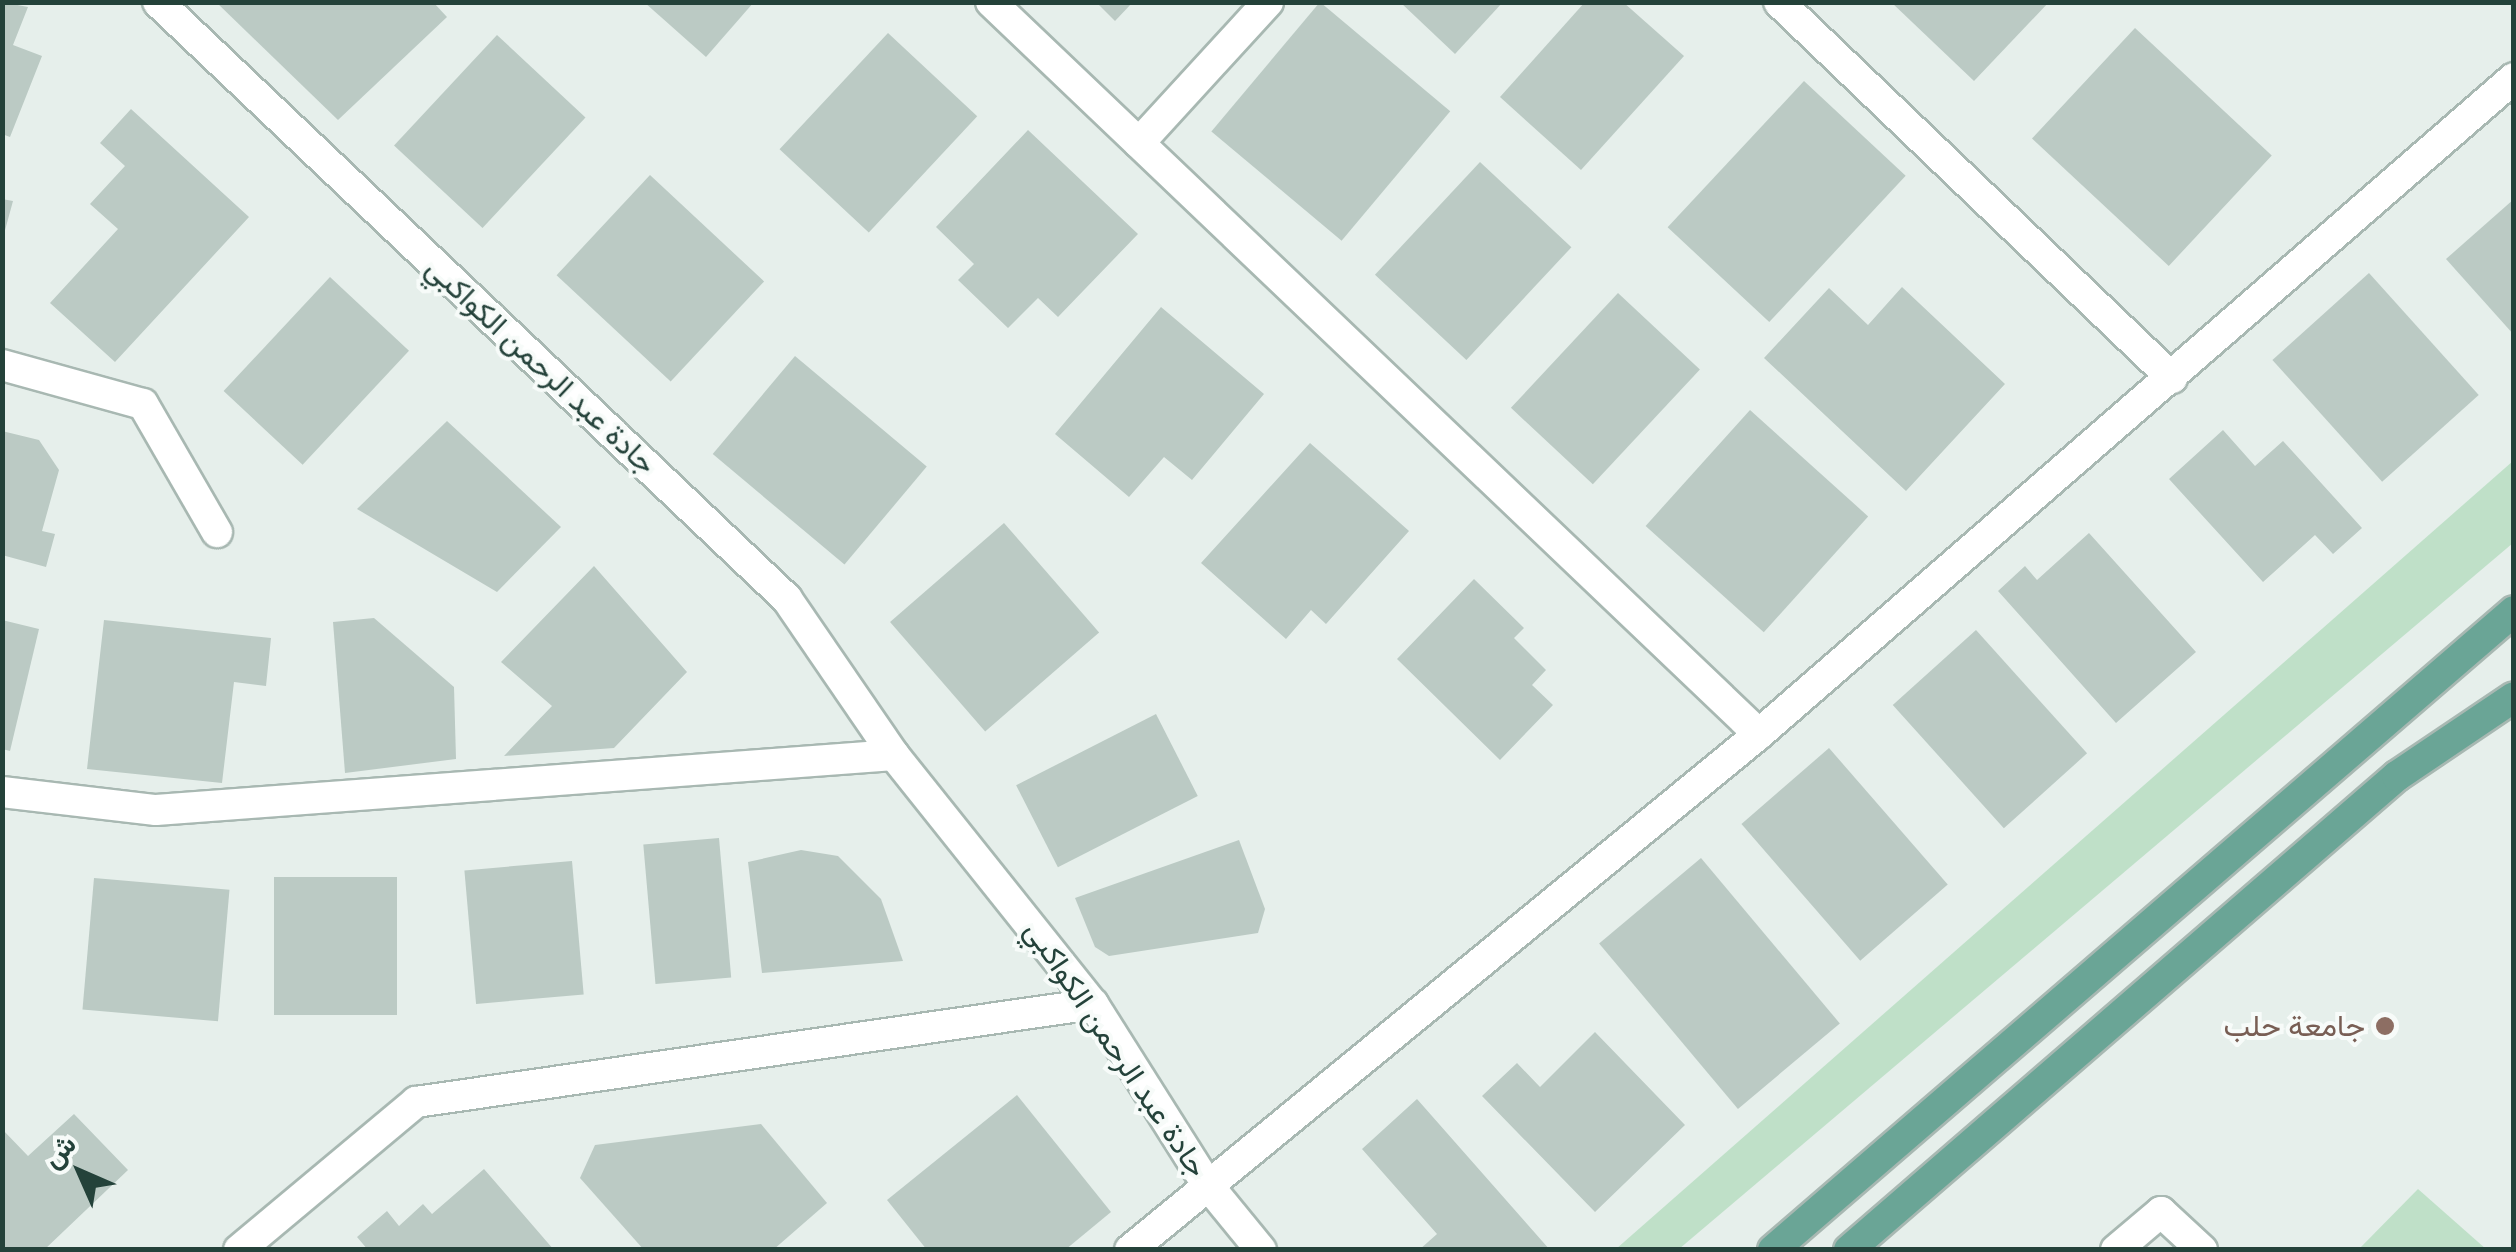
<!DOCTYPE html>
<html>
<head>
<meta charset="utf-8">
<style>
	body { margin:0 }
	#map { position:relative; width:2516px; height:1252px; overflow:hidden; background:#e6efeb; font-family:Figtree,Vazirmatn,sans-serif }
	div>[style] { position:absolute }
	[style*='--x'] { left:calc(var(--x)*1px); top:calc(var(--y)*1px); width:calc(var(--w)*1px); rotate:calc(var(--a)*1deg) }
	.green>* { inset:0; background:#bfe0c8 }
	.building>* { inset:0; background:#bbcac4; transform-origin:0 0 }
	.roads { filter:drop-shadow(2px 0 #a8b8b2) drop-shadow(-2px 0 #a8b8b2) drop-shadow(0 2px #a8b8b2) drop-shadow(0 -2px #a8b8b2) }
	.minor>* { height:30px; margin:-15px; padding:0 15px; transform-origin:15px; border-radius:15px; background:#fff }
	.major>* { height:30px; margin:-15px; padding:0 15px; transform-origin:15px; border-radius:15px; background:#6aa596 }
	.dots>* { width:28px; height:28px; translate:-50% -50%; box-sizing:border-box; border:5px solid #f7fbf9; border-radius:50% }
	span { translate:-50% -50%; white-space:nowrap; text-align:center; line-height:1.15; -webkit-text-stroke:8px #f7fbf9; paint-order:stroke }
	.street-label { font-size:30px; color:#24423a }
	.education-label { font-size:30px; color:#785e54 }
	.right { translate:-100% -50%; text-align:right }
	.frame { position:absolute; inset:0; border:5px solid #24423a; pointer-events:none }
	.north { position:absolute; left:30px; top:1122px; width:100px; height:100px; -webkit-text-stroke:8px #f7fbf9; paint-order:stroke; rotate:315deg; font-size:28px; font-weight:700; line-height:40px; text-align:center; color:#24423a }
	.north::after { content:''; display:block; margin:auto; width:35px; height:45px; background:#24423a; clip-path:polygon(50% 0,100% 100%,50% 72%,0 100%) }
</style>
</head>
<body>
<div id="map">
	<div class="green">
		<i style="clip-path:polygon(2513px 461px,2513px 543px,1679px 1249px,1616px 1249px)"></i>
		<i style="clip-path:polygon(2418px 1189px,2486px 1249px,2359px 1249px)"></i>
	</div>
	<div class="building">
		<i style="clip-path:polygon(2px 2px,28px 7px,13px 45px,42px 56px,10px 137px,2px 134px)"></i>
		<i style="clip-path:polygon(216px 2px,433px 2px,447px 17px,338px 120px)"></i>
		<i style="clip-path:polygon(644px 2px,754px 2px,706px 57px)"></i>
		<i style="clip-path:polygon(1096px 2px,1133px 2px,1115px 21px)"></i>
		<i style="left:1320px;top:2px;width:170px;height:169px;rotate:40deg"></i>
		<i style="clip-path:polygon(1400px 2px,1503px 2px,1455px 54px)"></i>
		<i style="clip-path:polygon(1585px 2px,1623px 2px,1684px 56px,1581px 170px,1500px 97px)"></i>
		<i style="clip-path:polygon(1891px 2px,2049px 2px,1974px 81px)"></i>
		<i style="left:2135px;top:28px;width:187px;height:151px;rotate:43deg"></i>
		<i style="left:888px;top:33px;width:122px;height:159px;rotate:43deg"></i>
		<i style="left:497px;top:35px;width:121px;height:151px;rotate:43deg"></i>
		<i style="left:1804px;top:81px;width:139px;height:200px;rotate:43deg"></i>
		<i style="clip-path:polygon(131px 109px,249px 217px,115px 362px,50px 303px,118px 229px,90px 204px,125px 166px,100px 143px)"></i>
		<i style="clip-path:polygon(1028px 130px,1138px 234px,1058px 317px,1038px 298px,1008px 328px,958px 280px,974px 264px,936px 227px)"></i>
		<i style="left:1480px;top:162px;width:125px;height:154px;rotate:43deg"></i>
		<i style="left:650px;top:175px;width:156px;height:137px;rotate:43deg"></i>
		<i style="clip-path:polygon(2px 199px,13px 201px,4px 234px,2px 234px)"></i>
		<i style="clip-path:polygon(2514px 199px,2514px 335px,2446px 259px)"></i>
		<i style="left:2369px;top:273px;width:164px;height:130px;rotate:48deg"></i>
		<i style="left:330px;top:277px;width:108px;height:156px;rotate:43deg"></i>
		<i style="clip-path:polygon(1902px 287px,2005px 384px,1906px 491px,1764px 358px,1829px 288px,1868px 325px)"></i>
		<i style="left:1618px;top:293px;width:112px;height:157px;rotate:43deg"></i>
		<i style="clip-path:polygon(1161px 307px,1264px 394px,1192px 480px,1164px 457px,1129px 497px,1055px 434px)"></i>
		<i style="left:795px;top:356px;width:172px;height:128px;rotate:40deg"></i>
		<i style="left:1750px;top:410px;width:159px;height:156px;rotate:42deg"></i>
		<i style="clip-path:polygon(447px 421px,561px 527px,497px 592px,357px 509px)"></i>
		<i style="clip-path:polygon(2223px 430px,2255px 466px,2283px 441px,2362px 528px,2333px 554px,2315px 535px,2263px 582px,2169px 479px)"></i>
		<i style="clip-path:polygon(2px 431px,39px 440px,59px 470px,42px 531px,55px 534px,46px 567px,2px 555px)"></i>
		<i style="clip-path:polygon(1310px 443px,1409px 531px,1326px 624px,1311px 610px,1286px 639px,1201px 563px)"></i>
		<i style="left:1004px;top:523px;width:145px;height:151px;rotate:49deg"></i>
		<i style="clip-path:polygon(2089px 533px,2196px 652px,2116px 723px,1998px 591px,2025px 566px,2037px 580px)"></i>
		<i style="clip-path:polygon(594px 566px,687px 672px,614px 748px,504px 756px,552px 706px,501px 662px)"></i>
		<i style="clip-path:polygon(1474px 579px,1524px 628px,1514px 638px,1546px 670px,1532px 685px,1553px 705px,1500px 760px,1397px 659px)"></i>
		<i style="clip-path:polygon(374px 618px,454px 687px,456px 759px,345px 773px,333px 622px)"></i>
		<i style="clip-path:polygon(2px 620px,39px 629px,10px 751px,2px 749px)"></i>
		<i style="clip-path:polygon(104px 620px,271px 638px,266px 686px,234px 682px,222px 783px,87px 769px)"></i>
		<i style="left:1976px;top:630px;width:166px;height:112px;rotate:48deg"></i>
		<i style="left:1156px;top:714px;width:92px;height:157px;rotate:63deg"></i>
		<i style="left:1829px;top:748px;width:181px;height:116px;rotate:49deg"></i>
		<i style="left:719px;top:838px;width:140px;height:76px;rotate:85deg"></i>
		<i style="clip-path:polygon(1239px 840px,1265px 909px,1258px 933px,1109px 956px,1095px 947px,1075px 898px)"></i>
		<i style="clip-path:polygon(801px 850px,838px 856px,881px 899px,903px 961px,762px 973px,748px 862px)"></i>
		<i style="left:1701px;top:858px;width:216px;height:133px;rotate:50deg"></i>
		<i style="left:572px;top:861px;width:134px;height:108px;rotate:85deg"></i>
		<i style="left:397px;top:877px;width:138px;height:123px;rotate:90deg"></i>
		<i style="left:94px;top:878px;width:136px;height:132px;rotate:5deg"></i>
		<i style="clip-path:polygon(1595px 1032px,1685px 1125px,1595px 1212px,1482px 1096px,1517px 1063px,1540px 1087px)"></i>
		<i style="clip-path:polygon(1017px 1095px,1111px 1212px,1065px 1250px,927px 1250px,887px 1200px)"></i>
		<i style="clip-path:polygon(1417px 1099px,1550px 1250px,1419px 1250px,1437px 1234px,1362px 1149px)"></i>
		<i style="clip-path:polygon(74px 1114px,128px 1170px,44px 1250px,2px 1250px,2px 1129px,28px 1156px)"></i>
		<i style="clip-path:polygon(761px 1124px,827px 1203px,773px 1250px,644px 1250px,580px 1178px,595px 1145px)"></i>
		<i style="clip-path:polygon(484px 1169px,554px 1250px,368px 1250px,357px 1237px,387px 1211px,399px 1226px,423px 1204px,432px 1214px)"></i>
	</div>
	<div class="roads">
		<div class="minor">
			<i style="--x:158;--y:2;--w:867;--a:43.5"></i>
			<i style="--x:787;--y:599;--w:189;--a:55.6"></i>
			<i style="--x:894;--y:755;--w:319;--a:51.4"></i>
			<i style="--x:1093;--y:1004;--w:213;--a:57.7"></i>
			<i style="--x:1207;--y:1184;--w:85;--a:50.7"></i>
			<i style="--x:991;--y:2;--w:1061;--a:43.63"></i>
			<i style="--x:1779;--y:2;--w:544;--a:43.73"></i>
			<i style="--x:1139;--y:143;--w:191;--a:-47.5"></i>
			<i style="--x:2;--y:365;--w:146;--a:15.5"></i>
			<i style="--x:143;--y:404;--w:148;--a:60"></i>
			<i style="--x:2;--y:792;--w:155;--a:6.7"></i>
			<i style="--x:156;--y:810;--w:740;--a:-4.26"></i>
			<i style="--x:239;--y:1250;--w:231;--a:-39.9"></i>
			<i style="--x:416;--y:1102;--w:684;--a:-8.24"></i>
			<i style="--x:1130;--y:1250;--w:814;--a:-39.36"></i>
			<i style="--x:1759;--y:734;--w:1000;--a:-40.99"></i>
			<i style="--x:2116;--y:1250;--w:59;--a:-40.2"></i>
			<i style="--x:2161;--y:1212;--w:56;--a:42.8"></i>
		</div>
		<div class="major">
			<i style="--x:1773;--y:1250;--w:978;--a:-40.77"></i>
			<i style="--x:1849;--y:1250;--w:725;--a:-40.86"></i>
			<i style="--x:2397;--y:776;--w:141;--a:-34"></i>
		</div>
	</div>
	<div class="dots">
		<i style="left:2385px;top:1026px;background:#8d6e63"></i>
	</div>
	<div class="street-label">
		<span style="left:541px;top:366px;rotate:43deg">جادة عبد الرحمن الكواكبي</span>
		<span style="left:1116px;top:1049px;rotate:56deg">جادة عبد الرحمن الكواكبي</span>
	</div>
	<div class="education-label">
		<span class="right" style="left:2365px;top:1026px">جامعة حلب</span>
	</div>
	<div class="frame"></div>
	<div class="north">ش</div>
</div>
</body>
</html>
